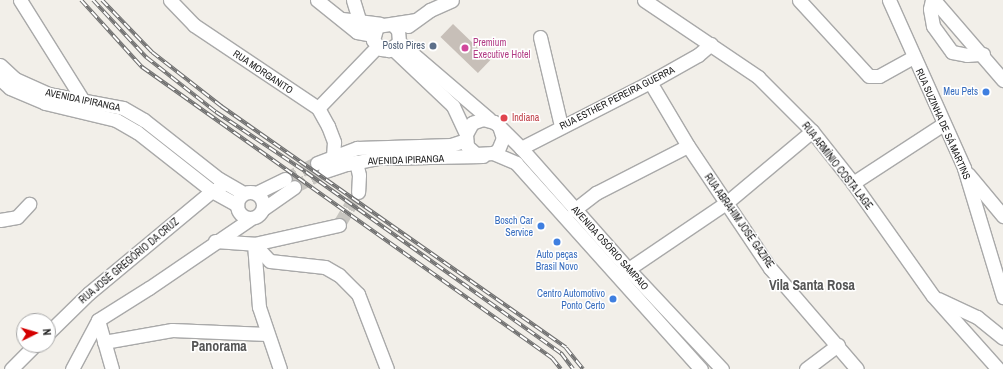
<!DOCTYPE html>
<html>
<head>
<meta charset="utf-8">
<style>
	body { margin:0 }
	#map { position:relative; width:1003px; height:369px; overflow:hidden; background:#f2efe9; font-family:"Archivo Narrow",sans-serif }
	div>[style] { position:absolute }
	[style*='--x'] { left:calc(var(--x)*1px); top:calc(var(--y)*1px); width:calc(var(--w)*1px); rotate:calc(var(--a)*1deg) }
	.building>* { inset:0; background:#c7bfb8; transform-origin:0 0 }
	.minor-tunnel>* { height:13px; margin-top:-6.5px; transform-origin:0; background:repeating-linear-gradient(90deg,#c8c6c1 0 13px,transparent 0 19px) }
	.roads { filter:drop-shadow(1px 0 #a9a9a9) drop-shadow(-1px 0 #a9a9a9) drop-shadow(0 1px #a9a9a9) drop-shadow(0 -1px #a9a9a9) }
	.minor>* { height:13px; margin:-6.5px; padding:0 6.5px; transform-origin:6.5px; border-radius:6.5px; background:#fff }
	.minor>.ring { margin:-6.5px; padding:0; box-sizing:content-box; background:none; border:13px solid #fff; border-radius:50% }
	.rail>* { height:4px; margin-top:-2px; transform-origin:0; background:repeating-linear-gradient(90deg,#fff 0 8px,#707070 0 16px); box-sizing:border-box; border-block:1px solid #707070 }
	.dots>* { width:11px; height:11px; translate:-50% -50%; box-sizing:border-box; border:2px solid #fff; border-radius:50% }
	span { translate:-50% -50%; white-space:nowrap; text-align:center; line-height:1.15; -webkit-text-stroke:3px #fff; paint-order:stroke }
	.hotel-label { font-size:10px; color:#b23c85 }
	.left { translate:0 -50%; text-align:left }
	.service-label { font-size:10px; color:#4e5e75 }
	.right { translate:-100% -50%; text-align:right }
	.street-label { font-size:10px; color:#222 }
	.shop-label { font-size:10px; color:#366cbe }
	.health-label { font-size:10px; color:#be3a42 }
	.district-label { font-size:14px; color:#555; font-weight:700 }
	.north { position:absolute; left:16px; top:313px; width:40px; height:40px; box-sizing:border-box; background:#fff; border:1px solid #a7a7a7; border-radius:50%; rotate:85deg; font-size:11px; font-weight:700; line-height:16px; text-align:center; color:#222 }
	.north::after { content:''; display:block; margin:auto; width:14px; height:18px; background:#d40000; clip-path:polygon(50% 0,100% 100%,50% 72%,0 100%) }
</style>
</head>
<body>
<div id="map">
	<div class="building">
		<i style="left:453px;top:24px;width:52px;height:18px;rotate:44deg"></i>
	</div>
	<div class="minor-tunnel">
		<i style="--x:285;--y:179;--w:36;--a:-27"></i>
		<i style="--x:294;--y:187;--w:35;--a:-27"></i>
		<i style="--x:339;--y:225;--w:38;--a:-60"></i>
	</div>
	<div class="roads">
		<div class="minor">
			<i style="--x:20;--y:0;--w:117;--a:57.9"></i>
			<i style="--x:170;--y:0;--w:35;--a:46"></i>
			<i style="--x:194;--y:25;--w:149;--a:33.8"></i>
			<i style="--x:318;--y:108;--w:21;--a:61"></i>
			<i style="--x:328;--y:126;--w:17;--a:69"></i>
			<i style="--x:334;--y:142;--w:15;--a:94"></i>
			<i style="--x:317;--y:0;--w:51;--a:38.7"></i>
			<i style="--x:357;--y:32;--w:15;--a:11"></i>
			<i style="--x:353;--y:0;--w:30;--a:73"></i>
			<i style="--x:644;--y:0;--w:138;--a:34"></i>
			<i style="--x:758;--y:77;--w:76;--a:45"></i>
			<i style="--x:812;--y:131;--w:66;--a:51.7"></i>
			<i style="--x:853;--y:183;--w:138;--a:54.7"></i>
			<i style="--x:933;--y:296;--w:98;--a:48.3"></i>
			<i style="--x:799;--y:0;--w:103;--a:47.4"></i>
			<i style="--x:869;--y:76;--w:10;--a:0"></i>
			<i style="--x:879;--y:76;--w:39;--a:-29"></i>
			<i style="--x:889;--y:0;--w:184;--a:65.9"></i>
			<i style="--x:964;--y:168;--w:135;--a:73.2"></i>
			<i style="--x:932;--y:0;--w:9;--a:103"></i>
			<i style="--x:930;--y:9;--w:17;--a:80"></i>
			<i style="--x:933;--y:26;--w:32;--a:54"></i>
			<i style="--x:952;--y:52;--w:15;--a:11"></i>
			<i style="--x:967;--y:55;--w:16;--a:-4"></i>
			<i style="--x:934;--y:0;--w:106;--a:49.2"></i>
			<i style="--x:342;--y:19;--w:38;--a:7"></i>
			<i style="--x:392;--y:24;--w:8;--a:45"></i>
			<i style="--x:398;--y:30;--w:12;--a:85"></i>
			<i style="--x:399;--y:42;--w:13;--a:141"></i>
			<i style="--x:389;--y:50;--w:8;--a:-173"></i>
			<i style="--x:381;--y:49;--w:12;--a:-132"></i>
			<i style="--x:373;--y:40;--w:15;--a:-74"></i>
			<i style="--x:377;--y:26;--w:38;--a:-9"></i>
			<i style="--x:408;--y:26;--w:27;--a:-36"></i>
			<i style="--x:430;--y:10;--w:24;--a:-24"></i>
			<i style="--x:540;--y:37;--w:91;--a:76.7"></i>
			<i style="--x:399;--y:42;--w:118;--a:40.5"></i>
			<i style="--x:393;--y:49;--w:83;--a:43.5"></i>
			<i style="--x:453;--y:106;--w:31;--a:65"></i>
			<i style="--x:0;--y:65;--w:21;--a:43"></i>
			<i style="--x:15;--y:79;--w:36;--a:24"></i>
			<i style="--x:48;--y:94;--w:76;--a:10.6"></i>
			<i style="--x:123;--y:108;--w:24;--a:30"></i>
			<i style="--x:144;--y:120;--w:95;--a:38.2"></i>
			<i style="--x:219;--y:179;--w:28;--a:30"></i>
			<i style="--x:0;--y:79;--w:13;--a:42"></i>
			<i style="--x:10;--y:88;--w:38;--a:23"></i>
			<i style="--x:45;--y:103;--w:73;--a:13.5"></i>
			<i style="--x:116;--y:120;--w:24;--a:30"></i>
			<i style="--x:137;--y:132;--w:95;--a:38.2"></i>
			<i style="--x:212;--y:191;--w:29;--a:29"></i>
			<i style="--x:650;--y:82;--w:74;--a:59.3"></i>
			<i style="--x:688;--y:146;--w:147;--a:56.1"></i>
			<i style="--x:770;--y:268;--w:133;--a:49.3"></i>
			<i style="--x:318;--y:108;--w:85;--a:-46"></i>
			<i style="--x:499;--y:126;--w:13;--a:72"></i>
			<i style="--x:503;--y:138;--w:13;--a:113"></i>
			<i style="--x:498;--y:150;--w:6;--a:149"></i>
			<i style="--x:493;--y:153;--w:17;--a:177"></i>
			<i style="--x:476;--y:154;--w:12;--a:-138"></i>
			<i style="--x:467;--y:146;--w:12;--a:-95"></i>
			<i style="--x:466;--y:134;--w:13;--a:-61"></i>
			<i style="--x:472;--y:123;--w:12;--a:-20"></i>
			<i style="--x:483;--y:119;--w:11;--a:15"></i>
			<i style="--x:494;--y:122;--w:6;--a:39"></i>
			<i style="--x:499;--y:126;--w:31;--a:45"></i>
			<i style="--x:521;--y:148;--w:163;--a:48.5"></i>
			<i style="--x:629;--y:270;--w:136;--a:46.8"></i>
			<i style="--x:521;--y:148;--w:145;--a:-27.1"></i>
			<i style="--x:650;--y:82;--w:55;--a:-29.4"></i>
			<i style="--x:698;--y:55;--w:17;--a:-40"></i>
			<i style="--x:493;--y:153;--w:25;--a:23"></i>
			<i style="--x:516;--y:163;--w:277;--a:48.1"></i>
			<i style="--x:356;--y:162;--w:13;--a:77"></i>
			<i style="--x:359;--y:175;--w:17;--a:93"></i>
			<i style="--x:317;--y:163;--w:43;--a:-20.6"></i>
			<i style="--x:357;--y:148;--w:94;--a:-1.8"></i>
			<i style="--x:451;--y:145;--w:16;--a:-18"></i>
			<i style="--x:325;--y:171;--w:23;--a:-18"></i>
			<i style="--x:347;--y:164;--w:31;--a:-11"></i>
			<i style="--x:377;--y:158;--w:106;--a:-1.1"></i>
			<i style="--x:968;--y:174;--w:55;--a:50.2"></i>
			<i style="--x:853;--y:183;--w:106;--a:-33.1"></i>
			<i class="ring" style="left:237px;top:192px;width:13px;height:13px"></i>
			<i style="--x:256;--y:193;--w:32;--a:-26"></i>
			<i style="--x:263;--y:209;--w:38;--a:-35"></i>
			<i style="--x:574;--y:210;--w:28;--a:-38"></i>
			<i style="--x:596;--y:193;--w:103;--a:-27.1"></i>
			<i style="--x:0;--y:220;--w:17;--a:-10"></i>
			<i style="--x:17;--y:217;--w:18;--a:-47"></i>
			<i style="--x:215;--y:241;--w:39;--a:4"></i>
			<i style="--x:254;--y:244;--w:87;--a:-12.6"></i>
			<i style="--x:254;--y:244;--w:23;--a:47"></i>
			<i style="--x:270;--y:261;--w:55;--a:6.2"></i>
			<i style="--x:325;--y:267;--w:16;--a:30"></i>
			<i style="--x:339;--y:275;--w:27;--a:45"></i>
			<i style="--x:358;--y:294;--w:80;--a:68.9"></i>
			<i style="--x:254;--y:244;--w:63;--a:85.5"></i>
			<i style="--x:259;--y:307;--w:65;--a:71.3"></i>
			<i style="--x:621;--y:274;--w:127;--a:-34.1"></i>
			<i style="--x:726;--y:203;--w:112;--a:-39.9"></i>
			<i style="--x:938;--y:299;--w:43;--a:24.8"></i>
			<i style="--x:977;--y:317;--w:33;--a:39"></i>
			<i style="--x:98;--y:320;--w:51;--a:74.1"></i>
			<i style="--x:48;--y:333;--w:57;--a:-44.3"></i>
			<i style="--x:89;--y:293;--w:160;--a:-39.7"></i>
			<i style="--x:212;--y:191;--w:8;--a:-23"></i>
			<i style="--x:104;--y:342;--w:69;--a:-10"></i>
			<i style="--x:172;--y:330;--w:95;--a:2.4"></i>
			<i style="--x:11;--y:369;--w:34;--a:-45"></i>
			<i style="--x:72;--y:369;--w:55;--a:-62"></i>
			<i style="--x:98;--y:320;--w:60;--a:-32.1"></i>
			<i style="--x:149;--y:288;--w:122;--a:-34.3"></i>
			<i style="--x:806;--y:369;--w:40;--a:-37"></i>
		</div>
	</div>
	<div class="rail">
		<i style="--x:81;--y:0;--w:91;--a:47.7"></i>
		<i style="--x:142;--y:67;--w:503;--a:35.37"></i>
		<i style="--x:552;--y:358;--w:14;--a:51"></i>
		<i style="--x:93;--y:0;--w:78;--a:47.1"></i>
		<i style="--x:146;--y:57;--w:89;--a:38.2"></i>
		<i style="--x:216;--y:112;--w:108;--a:33.7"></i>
		<i style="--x:306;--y:172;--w:313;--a:35.4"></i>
		<i style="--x:561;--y:353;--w:20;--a:53"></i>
		<i style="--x:102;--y:0;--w:72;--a:46.1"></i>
		<i style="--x:152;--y:52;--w:88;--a:38"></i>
		<i style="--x:221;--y:106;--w:421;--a:35"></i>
		<i style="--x:566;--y:348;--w:27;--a:51"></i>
	</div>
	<div class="dots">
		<i style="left:433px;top:46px;background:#5c6f8a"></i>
		<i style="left:465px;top:48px;background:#d1479c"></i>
		<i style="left:986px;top:92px;background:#3f7fe0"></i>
		<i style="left:504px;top:118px;background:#e0444e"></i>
		<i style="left:541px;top:226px;background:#3f7fe0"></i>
		<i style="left:557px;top:242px;background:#3f7fe0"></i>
		<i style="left:613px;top:299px;background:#3f7fe0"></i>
	</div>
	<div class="hotel-label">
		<span class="left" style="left:473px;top:48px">Premium<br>Executive Hotel</span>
	</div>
	<div class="service-label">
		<span class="right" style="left:425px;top:46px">Posto Pires</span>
	</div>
	<div class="street-label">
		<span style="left:263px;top:72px;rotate:34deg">RUA MORGANITO</span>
		<span style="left:617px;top:98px;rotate:-27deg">RUA ESTHER PEREIRA GUERRA</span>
		<span style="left:83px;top:100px;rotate:12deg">AVENIDA IPIRANGA</span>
		<span style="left:943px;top:124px;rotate:66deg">RUA SUZINHA DE SÁ MARTINS</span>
		<span style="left:406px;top:160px;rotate:-2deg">AVENIDA IPIRANGA</span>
		<span style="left:837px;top:166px;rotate:52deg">RUA ARMÍNIO COSTA LAGE</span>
		<span style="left:739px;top:221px;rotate:55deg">RUA ABRAHIM JOSÉ GAZIRE</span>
		<span style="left:610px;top:248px;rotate:48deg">AVENIDA OSÓRIO SAMPAIO</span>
		<span style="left:129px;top:261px;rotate:-40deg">RUA JOSÉ GREGÓRIO DA CRUZ</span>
	</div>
	<div class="shop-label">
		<span class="right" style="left:978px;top:92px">Meu Pets</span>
		<span class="right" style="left:533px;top:226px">Bosch Car<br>Service</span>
		<span style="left:557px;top:260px">Auto peças<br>Brasil Novo</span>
		<span class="right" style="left:605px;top:299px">Centro Automotivo<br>Ponto Certo</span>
	</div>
	<div class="health-label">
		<span class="left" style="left:512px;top:118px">Indiana</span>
	</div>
	<div class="district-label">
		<span style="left:812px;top:285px">Vila Santa Rosa</span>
		<span style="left:219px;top:346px">Panorama</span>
	</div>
	<div class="north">N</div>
</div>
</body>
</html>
